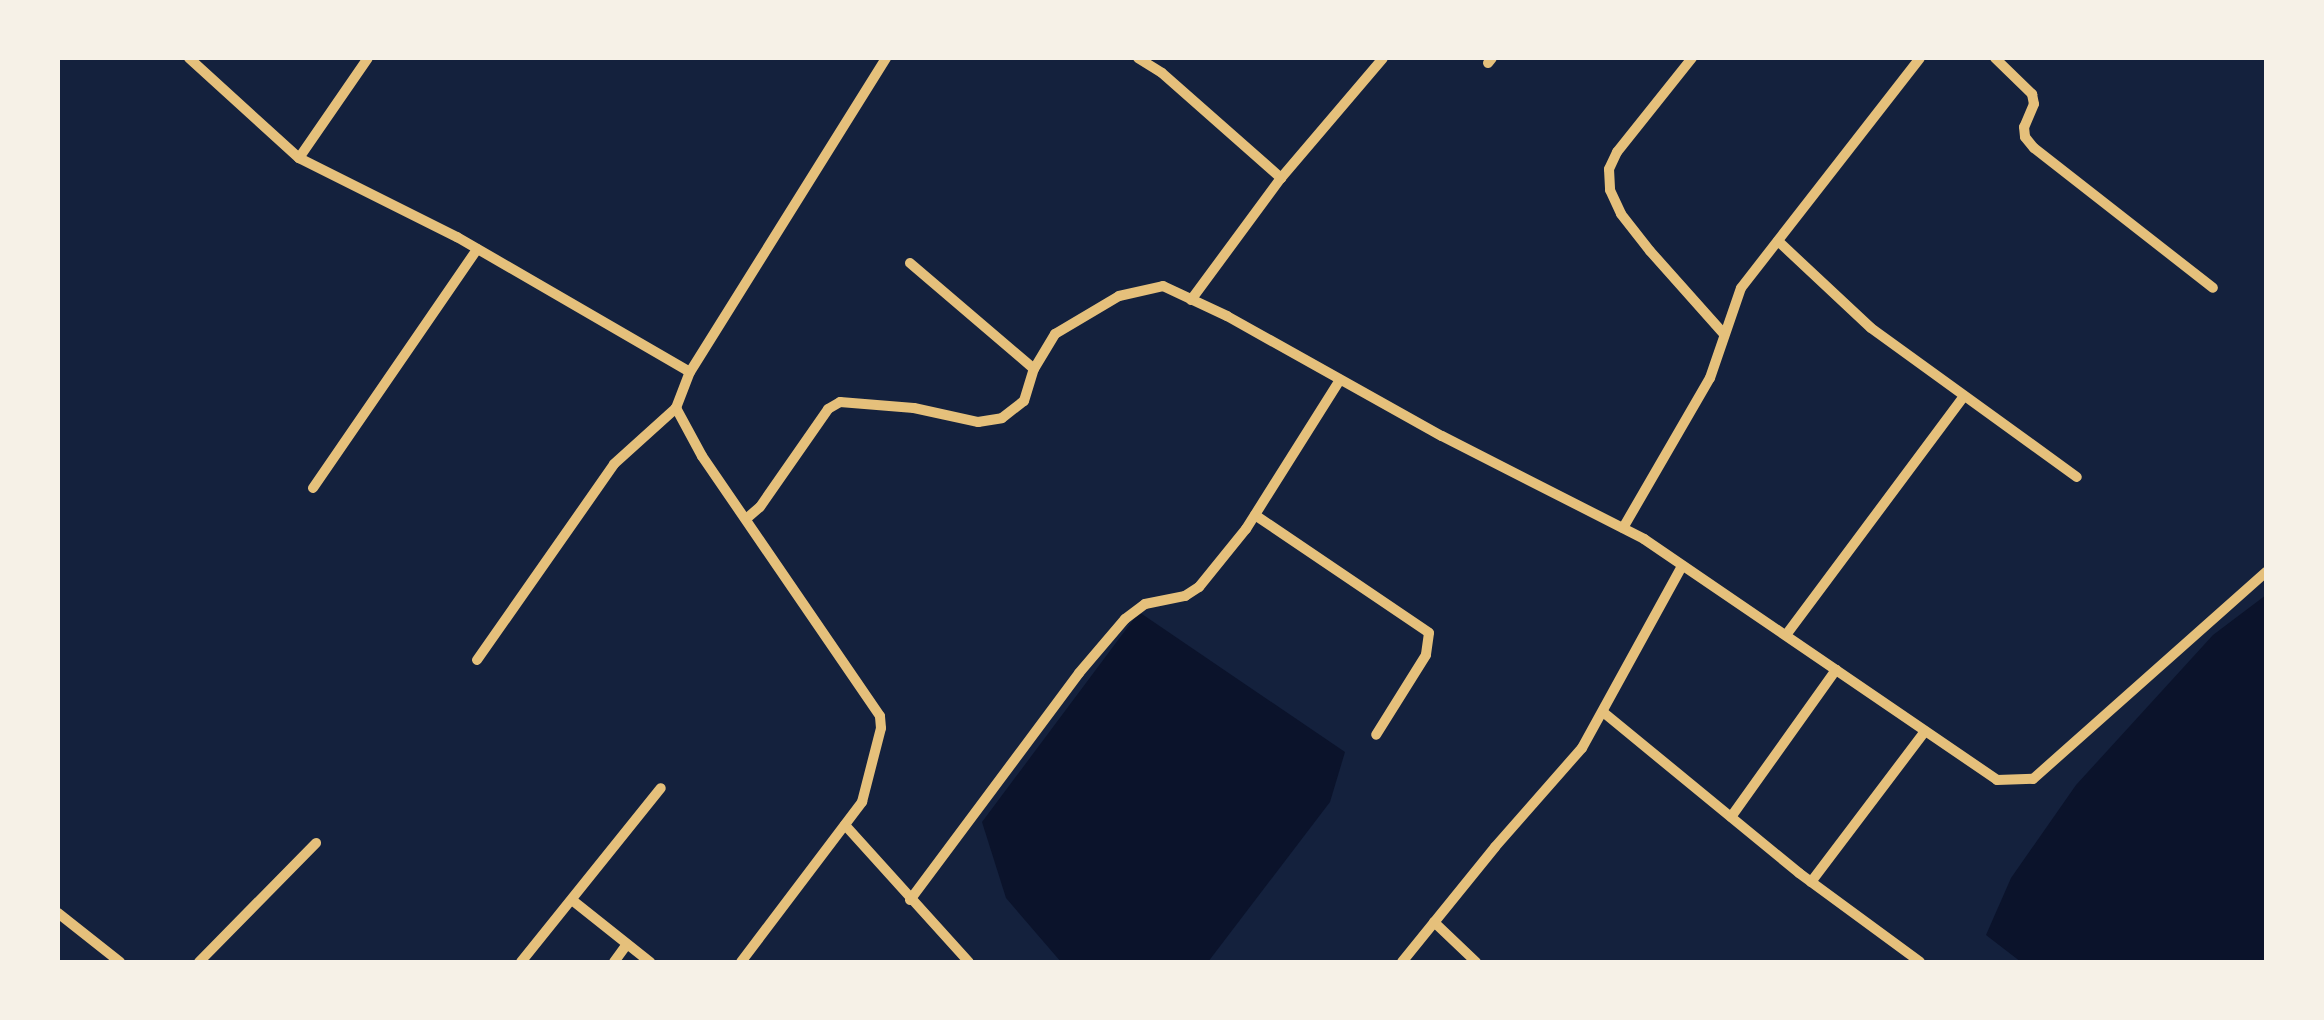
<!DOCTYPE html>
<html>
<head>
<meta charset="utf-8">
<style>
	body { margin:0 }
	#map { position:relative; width:2324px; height:1020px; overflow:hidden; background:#14213d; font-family:"Alegreya Sans",sans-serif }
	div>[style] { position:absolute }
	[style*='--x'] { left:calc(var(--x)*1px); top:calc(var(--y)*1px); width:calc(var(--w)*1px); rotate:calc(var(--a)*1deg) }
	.water>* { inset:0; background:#0b132b }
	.minor>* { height:10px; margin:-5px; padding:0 5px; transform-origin:5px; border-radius:5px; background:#e5c07b }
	span { translate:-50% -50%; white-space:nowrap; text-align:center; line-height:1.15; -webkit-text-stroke:9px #f6f1e7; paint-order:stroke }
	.frame { position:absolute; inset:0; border:60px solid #f6f1e7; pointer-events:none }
</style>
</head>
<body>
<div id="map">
	<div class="water">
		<i style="clip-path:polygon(2266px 595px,2266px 962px,2021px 962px,1986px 935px,2011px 878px,2076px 785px,2213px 635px)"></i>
		<i style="clip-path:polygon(1139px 612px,1345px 752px,1330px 802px,1208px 962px,1061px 962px,1006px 898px,982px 822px)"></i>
	</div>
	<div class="minor">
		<i style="--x:189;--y:58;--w:149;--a:42.3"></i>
		<i style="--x:299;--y:158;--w:177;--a:26.6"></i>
		<i style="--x:457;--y:237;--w:269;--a:30.1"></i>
		<i style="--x:1138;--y:58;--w:28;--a:32"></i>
		<i style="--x:1162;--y:73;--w:159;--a:41.4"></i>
		<i style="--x:1692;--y:58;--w:120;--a:128.6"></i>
		<i style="--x:1617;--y:152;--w:19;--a:115"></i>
		<i style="--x:1609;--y:169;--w:21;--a:87"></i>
		<i style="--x:1610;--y:190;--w:26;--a:65"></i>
		<i style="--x:1621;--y:214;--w:47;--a:51.9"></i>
		<i style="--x:1650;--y:251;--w:110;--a:48.3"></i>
		<i style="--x:1995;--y:58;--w:52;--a:44.2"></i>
		<i style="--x:2032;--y:94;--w:10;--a:79"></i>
		<i style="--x:2034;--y:104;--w:25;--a:113"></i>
		<i style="--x:2024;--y:127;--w:10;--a:84"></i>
		<i style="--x:2025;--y:137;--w:14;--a:51"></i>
		<i style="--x:2034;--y:148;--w:227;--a:38"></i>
		<i style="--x:1488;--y:63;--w:6;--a:-51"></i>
		<i style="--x:299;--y:158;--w:121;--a:-55.4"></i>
		<i style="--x:1778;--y:241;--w:127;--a:43.1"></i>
		<i style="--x:1871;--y:328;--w:254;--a:35.9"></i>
		<i style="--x:910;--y:263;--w:163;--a:40.5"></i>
		<i style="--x:1034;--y:369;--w:41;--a:-59"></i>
		<i style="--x:1055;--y:334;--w:74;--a:-30.7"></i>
		<i style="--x:1119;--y:296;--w:45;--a:-12.8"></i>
		<i style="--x:1163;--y:286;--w:71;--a:25.1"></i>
		<i style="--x:1227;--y:316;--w:246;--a:29.2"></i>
		<i style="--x:1442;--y:436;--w:227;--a:27"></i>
		<i style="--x:1644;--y:539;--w:427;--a:34.3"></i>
		<i style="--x:1997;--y:780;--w:36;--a:-2"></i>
		<i style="--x:2033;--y:779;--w:312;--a:-41.6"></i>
		<i style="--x:1191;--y:300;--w:152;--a:-53.6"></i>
		<i style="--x:1281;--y:178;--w:157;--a:-49.6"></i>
		<i style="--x:313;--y:488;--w:290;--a:-55.5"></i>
		<i style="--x:1255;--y:515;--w:210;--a:34.1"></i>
		<i style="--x:1429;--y:633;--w:22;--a:98"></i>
		<i style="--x:1426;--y:655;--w:94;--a:122"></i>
		<i style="--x:746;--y:519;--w:18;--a:-41"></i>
		<i style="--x:760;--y:507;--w:119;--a:-55.2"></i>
		<i style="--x:828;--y:409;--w:14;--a:-30"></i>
		<i style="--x:840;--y:402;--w:74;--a:4.6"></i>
		<i style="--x:914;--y:408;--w:66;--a:12.3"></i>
		<i style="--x:978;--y:422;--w:24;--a:-9"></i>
		<i style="--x:1002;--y:418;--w:28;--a:-38"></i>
		<i style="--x:1024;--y:401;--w:34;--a:-73"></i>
		<i style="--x:1623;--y:528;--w:173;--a:-59.9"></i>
		<i style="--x:1710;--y:378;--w:95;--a:-71"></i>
		<i style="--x:1741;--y:288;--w:291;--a:-52.1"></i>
		<i style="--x:1786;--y:635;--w:298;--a:-53.3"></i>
		<i style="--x:477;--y:660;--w:239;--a:-55"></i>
		<i style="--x:614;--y:464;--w:84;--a:-42.1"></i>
		<i style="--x:1603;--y:712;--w:254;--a:39.4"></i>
		<i style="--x:1799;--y:873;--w:150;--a:36.3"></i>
		<i style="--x:1731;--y:817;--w:181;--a:-54.5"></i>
		<i style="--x:845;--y:825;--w:185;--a:47.9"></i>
		<i style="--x:1811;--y:882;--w:189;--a:-52.9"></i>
		<i style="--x:572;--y:900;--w:100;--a:38.5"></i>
		<i style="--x:910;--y:900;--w:283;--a:-53.3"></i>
		<i style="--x:1079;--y:673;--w:71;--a:-49.6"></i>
		<i style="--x:1125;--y:619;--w:25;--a:-37"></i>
		<i style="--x:1145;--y:604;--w:41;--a:-11.3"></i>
		<i style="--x:1185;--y:596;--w:17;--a:-33"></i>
		<i style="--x:1199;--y:587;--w:75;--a:-51"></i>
		<i style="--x:1246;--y:529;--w:176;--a:-57.8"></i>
		<i style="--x:58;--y:913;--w:79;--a:38.3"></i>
		<i style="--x:1434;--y:922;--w:58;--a:43.6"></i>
		<i style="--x:199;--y:962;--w:167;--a:-45.5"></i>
		<i style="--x:521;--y:962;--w:223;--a:-51.2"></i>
		<i style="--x:614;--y:962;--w:22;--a:-54"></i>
		<i style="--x:741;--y:962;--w:201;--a:-52.9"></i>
		<i style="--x:862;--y:802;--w:76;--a:-75.6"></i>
		<i style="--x:881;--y:728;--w:12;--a:-95"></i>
		<i style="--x:880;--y:716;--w:315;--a:-124.4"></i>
		<i style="--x:702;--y:456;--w:55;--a:-118.4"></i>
		<i style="--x:676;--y:408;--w:39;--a:-69"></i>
		<i style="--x:690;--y:372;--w:370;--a:-58"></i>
		<i style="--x:1402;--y:962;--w:148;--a:-51"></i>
		<i style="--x:1495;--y:847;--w:132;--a:-48.7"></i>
		<i style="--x:1582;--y:748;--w:208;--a:-61.2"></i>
	</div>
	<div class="frame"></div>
</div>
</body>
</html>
